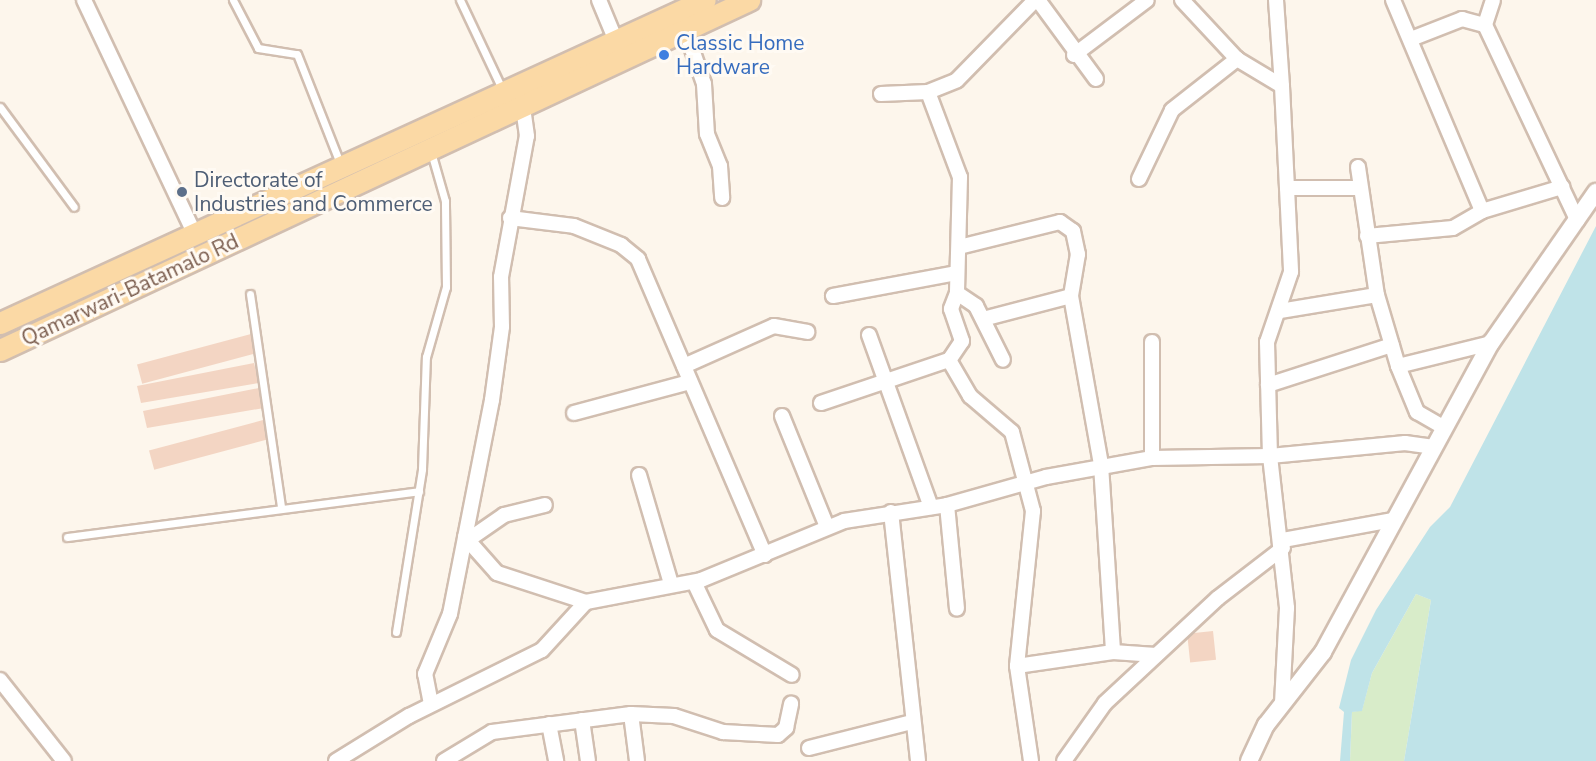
<!DOCTYPE html>
<html>
<head>
<meta charset="utf-8">
<style>
	body { margin:0 }
	#map { position:relative; width:1596px; height:761px; overflow:hidden; background:#fdf6ec; font-family:"Nunito Sans",sans-serif }
	div>[style] { position:absolute }
	[style*='--x'] { left:calc(var(--x)*1px); top:calc(var(--y)*1px); width:calc(var(--w)*1px); rotate:calc(var(--a)*1deg) }
	.green>* { inset:0; background:#d8ecc9 }
	.water>* { inset:0; background:#bfe3e8 }
	.building>* { inset:0; background:#f3d5c3; transform-origin:0 0 }
	.roads { filter:drop-shadow(2px 0 #d1beb0) drop-shadow(-2px 0 #d1beb0) drop-shadow(0 2px #d1beb0) drop-shadow(0 -2px #d1beb0) }
	.service>* { height:7px; margin:-3.5px; padding:0 3.5px; transform-origin:3.5px; border-radius:3.5px; background:#fff }
	.minor>* { height:14px; margin:-7px; padding:0 7px; transform-origin:7px; border-radius:7px; background:#fff }
	.tertiary>* { height:16px; margin:-8px; padding:0 8px; transform-origin:8px; border-radius:8px; background:#fff }
	.primary>* { height:21px; margin:-10.5px; padding:0 10.5px; transform-origin:10.5px; border-radius:10.5px; background:#fbd9a5 }
	.dots>* { width:16px; height:16px; translate:-50% -50%; box-sizing:border-box; border:3px solid #fffaf3; border-radius:50% }
	span { translate:-50% -50%; white-space:nowrap; text-align:center; line-height:1.15; -webkit-text-stroke:6px #fffaf3; paint-order:stroke }
	.shop-label { font-size:21px; color:#366cbe }
	.left { translate:0 -50%; text-align:left }
	.service-label { font-size:21px; color:#4e5e75 }
	.street-label { font-size:21px; color:#7a5c4d }
</style>
</head>
<body>
<div id="map">
	<div class="green">
		<i style="clip-path:polygon(1416px 594px,1431px 600px,1404px 761px,1350px 761px,1352px 712px,1362px 710px,1372px 673px)"></i>
	</div>
	<div class="water">
		<i style="clip-path:polygon(1596px 226px,1596px 761px,1404px 761px,1431px 600px,1416px 594px,1372px 673px,1362px 711px,1352px 712px,1350px 761px,1340px 761px,1344px 712px,1339px 708px,1351px 660px,1376px 610px,1430px 527px,1450px 507px)"></i>
	</div>
	<div class="building">
		<i style="left:251px;top:334px;width:20px;height:118px;rotate:75deg"></i>
		<i style="clip-path:polygon(254px 363px,259px 383px,141px 403px,137px 386px)"></i>
		<i style="clip-path:polygon(259px 388px,264px 408px,147px 428px,143px 411px)"></i>
		<i style="left:263px;top:420px;width:20px;height:118px;rotate:75deg"></i>
		<i style="left:1213px;top:631px;width:29px;height:26px;rotate:84deg"></i>
	</div>
	<div class="roads">
		<div class="service">
			<i style="--x:233;--y:0;--w:54;--a:62.5"></i>
			<i style="--x:258;--y:48;--w:39;--a:9"></i>
			<i style="--x:297;--y:54;--w:117;--a:68.5"></i>
			<i style="--x:460;--y:0;--w:101;--a:64.7"></i>
			<i style="--x:0;--y:107;--w:124;--a:53.5"></i>
			<i style="--x:250;--y:294;--w:214;--a:81.7"></i>
			<i style="--x:67;--y:537;--w:355;--a:-7.4"></i>
			<i style="--x:396;--y:632;--w:165;--a:-80.9"></i>
			<i style="--x:422;--y:469;--w:112;--a:-88"></i>
			<i style="--x:426;--y:357;--w:73;--a:-74.1"></i>
			<i style="--x:446;--y:287;--w:86;--a:-90.7"></i>
			<i style="--x:445;--y:201;--w:51;--a:-105.9"></i>
		</div>
		<div class="minor">
			<i style="--x:84;--y:0;--w:258;--a:64.7"></i>
			<i style="--x:599;--y:0;--w:44;--a:67.5"></i>
			<i style="--x:1038;--y:0;--w:98;--a:53.7"></i>
			<i style="--x:1182;--y:0;--w:81;--a:47"></i>
			<i style="--x:1237;--y:59;--w:52;--a:31"></i>
			<i style="--x:1282;--y:86;--w:186;--a:87.2"></i>
			<i style="--x:1291;--y:272;--w:74;--a:108.9"></i>
			<i style="--x:1267;--y:342;--w:114;--a:88.5"></i>
			<i style="--x:1270;--y:456;--w:153;--a:83.6"></i>
			<i style="--x:1287;--y:608;--w:97;--a:93"></i>
			<i style="--x:1276;--y:0;--w:86;--a:86"></i>
			<i style="--x:1393;--y:0;--w:229;--a:67.1"></i>
			<i style="--x:1493;--y:0;--w:26;--a:108"></i>
			<i style="--x:1485;--y:25;--w:216;--a:64.7"></i>
			<i style="--x:685;--y:29;--w:58;--a:70.9"></i>
			<i style="--x:704;--y:84;--w:50;--a:86.6"></i>
			<i style="--x:707;--y:134;--w:35;--a:68"></i>
			<i style="--x:720;--y:166;--w:32;--a:86"></i>
			<i style="--x:1411;--y:39;--w:55;--a:-21.4"></i>
			<i style="--x:1462;--y:19;--w:24;--a:15"></i>
			<i style="--x:1074;--y:55;--w:91;--a:-37"></i>
			<i style="--x:928;--y:92;--w:91;--a:69.4"></i>
			<i style="--x:960;--y:177;--w:116;--a:91.5"></i>
			<i style="--x:957;--y:293;--w:17;--a:111"></i>
			<i style="--x:951;--y:309;--w:34;--a:71"></i>
			<i style="--x:962;--y:341;--w:23;--a:124"></i>
			<i style="--x:949;--y:360;--w:42;--a:59.7"></i>
			<i style="--x:970;--y:396;--w:55;--a:40.6"></i>
			<i style="--x:1012;--y:432;--w:82;--a:75.1"></i>
			<i style="--x:1033;--y:511;--w:156;--a:95.9"></i>
			<i style="--x:1017;--y:666;--w:96;--a:81.6"></i>
			<i style="--x:881;--y:94;--w:47;--a:-2.4"></i>
			<i style="--x:928;--y:92;--w:31;--a:-22"></i>
			<i style="--x:957;--y:80;--w:112;--a:-45.7"></i>
			<i style="--x:1358;--y:167;--w:129;--a:81.6"></i>
			<i style="--x:1377;--y:295;--w:74;--a:73.5"></i>
			<i style="--x:1398;--y:366;--w:50;--a:67.6"></i>
			<i style="--x:1417;--y:412;--w:32;--a:30"></i>
			<i style="--x:1139;--y:179;--w:76;--a:-64.4"></i>
			<i style="--x:1172;--y:110;--w:83;--a:-38.1"></i>
			<i style="--x:1287;--y:188;--w:72;--a:0"></i>
			<i style="--x:510;--y:218;--w:64;--a:7.1"></i>
			<i style="--x:574;--y:226;--w:51;--a:22"></i>
			<i style="--x:621;--y:245;--w:22;--a:39"></i>
			<i style="--x:638;--y:259;--w:322;--a:66.8"></i>
			<i style="--x:1367;--y:236;--w:86;--a:-5.3"></i>
			<i style="--x:1453;--y:228;--w:34;--a:-30"></i>
			<i style="--x:1482;--y:211;--w:84;--a:-16.7"></i>
			<i style="--x:959;--y:247;--w:104;--a:-13.9"></i>
			<i style="--x:1060;--y:222;--w:16;--a:35"></i>
			<i style="--x:1073;--y:231;--w:24;--a:78"></i>
			<i style="--x:1078;--y:254;--w:43;--a:99.5"></i>
			<i style="--x:1071;--y:296;--w:172;--a:79.9"></i>
			<i style="--x:1101;--y:465;--w:187;--a:86.3"></i>
			<i style="--x:1113;--y:652;--w:97;--a:171.7"></i>
			<i style="--x:957;--y:293;--w:23;--a:34"></i>
			<i style="--x:976;--y:306;--w:60;--a:63.4"></i>
			<i style="--x:833;--y:296;--w:125;--a:-10.6"></i>
			<i style="--x:1280;--y:311;--w:98;--a:-9.4"></i>
			<i style="--x:983;--y:319;--w:91;--a:-14.6"></i>
			<i style="--x:869;--y:335;--w:183;--a:70.2"></i>
			<i style="--x:684;--y:366;--w:98;--a:-24"></i>
			<i style="--x:774;--y:326;--w:34;--a:10"></i>
			<i style="--x:1398;--y:366;--w:96;--a:-13.9"></i>
			<i style="--x:1268;--y:385;--w:130;--a:-17.9"></i>
			<i style="--x:821;--y:403;--w:135;--a:-18.6"></i>
			<i style="--x:574;--y:413;--w:120;--a:-15"></i>
			<i style="--x:782;--y:416;--w:120;--a:67.9"></i>
			<i style="--x:1152;--y:458;--w:116;--a:-90"></i>
			<i style="--x:639;--y:475;--w:114;--a:73.6"></i>
			<i style="--x:947;--y:505;--w:104;--a:84.5"></i>
			<i style="--x:891;--y:512;--w:250;--a:83.8"></i>
			<i style="--x:465;--y:537;--w:48;--a:48.4"></i>
			<i style="--x:497;--y:573;--w:94;--a:18"></i>
			<i style="--x:468;--y:540;--w:44;--a:-34.8"></i>
			<i style="--x:504;--y:515;--w:42;--a:-13.7"></i>
			<i style="--x:1283;--y:540;--w:112;--a:-10.3"></i>
			<i style="--x:694;--y:582;--w:53;--a:64.4"></i>
			<i style="--x:717;--y:630;--w:87;--a:31"></i>
			<i style="--x:1113;--y:652;--w:43;--a:4"></i>
			<i style="--x:0;--y:680;--w:103;--a:51.7"></i>
			<i style="--x:431;--y:704;--w:31;--a:-101"></i>
			<i style="--x:425;--y:674;--w:65;--a:-67.4"></i>
			<i style="--x:450;--y:614;--w:218;--a:-78.9"></i>
			<i style="--x:492;--y:400;--w:74;--a:-82.2"></i>
			<i style="--x:502;--y:327;--w:50;--a:-91.1"></i>
			<i style="--x:501;--y:277;--w:143;--a:-79.6"></i>
			<i style="--x:527;--y:136;--w:30;--a:-98"></i>
			<i style="--x:631;--y:714;--w:47;--a:82.7"></i>
			<i style="--x:582;--y:720;--w:41;--a:81.7"></i>
			<i style="--x:549;--y:724;--w:38;--a:79"></i>
			<i style="--x:809;--y:748;--w:106;--a:-14.2"></i>
			<i style="--x:336;--y:761;--w:86;--a:-31.7"></i>
			<i style="--x:409;--y:716;--w:148;--a:-26.4"></i>
			<i style="--x:542;--y:650;--w:65;--a:-47.5"></i>
			<i style="--x:586;--y:602;--w:117;--a:-10.8"></i>
			<i style="--x:701;--y:580;--w:155;--a:-22.4"></i>
			<i style="--x:844;--y:521;--w:104;--a:-8.8"></i>
			<i style="--x:947;--y:505;--w:103;--a:-15.8"></i>
			<i style="--x:1046;--y:477;--w:108;--a:-10.2"></i>
			<i style="--x:1152;--y:458;--w:118;--a:-1"></i>
			<i style="--x:1270;--y:456;--w:136;--a:-5.5"></i>
			<i style="--x:1405;--y:443;--w:29;--a:8"></i>
			<i style="--x:444;--y:761;--w:56;--a:-31.1"></i>
			<i style="--x:492;--y:732;--w:140;--a:-7.4"></i>
			<i style="--x:631;--y:714;--w:43;--a:2.7"></i>
			<i style="--x:674;--y:716;--w:52;--a:18.1"></i>
			<i style="--x:723;--y:732;--w:55;--a:3.1"></i>
			<i style="--x:778;--y:735;--w:11;--a:-41"></i>
			<i style="--x:786;--y:728;--w:25;--a:-78"></i>
			<i style="--x:1064;--y:761;--w:71;--a:-54.7"></i>
			<i style="--x:1105;--y:703;--w:154;--a:-42.9"></i>
			<i style="--x:1218;--y:598;--w:82;--a:-37.6"></i>
		</div>
		<div class="tertiary">
			<i style="--x:1249;--y:761;--w:40;--a:-65"></i>
			<i style="--x:1266;--y:725;--w:93;--a:-52"></i>
			<i style="--x:1323;--y:652;--w:352;--a:-61.5"></i>
			<i style="--x:1491;--y:343;--w:184;--a:-55.2"></i>
		</div>
		<div class="primary">
			<i style="--x:0;--y:323;--w:775;--a:-24.62"></i>
			<i style="--x:0;--y:350;--w:827;--a:-25.05"></i>
		</div>
	</div>
	<div class="dots">
		<i style="left:664px;top:55px;background:#3f7fe0"></i>
		<i style="left:182px;top:192px;background:#5c6f8a"></i>
	</div>
	<div class="shop-label">
		<span class="left" style="left:676px;top:55px">Classic Home<br>Hardware</span>
	</div>
	<div class="service-label">
		<span class="left" style="left:194px;top:192px">Directorate of<br>Industries and Commerce</span>
	</div>
	<div class="street-label">
		<span style="left:130px;top:290px;rotate:-25deg">Qamarwari-Batamalo Rd</span>
	</div>
</div>
</body>
</html>
